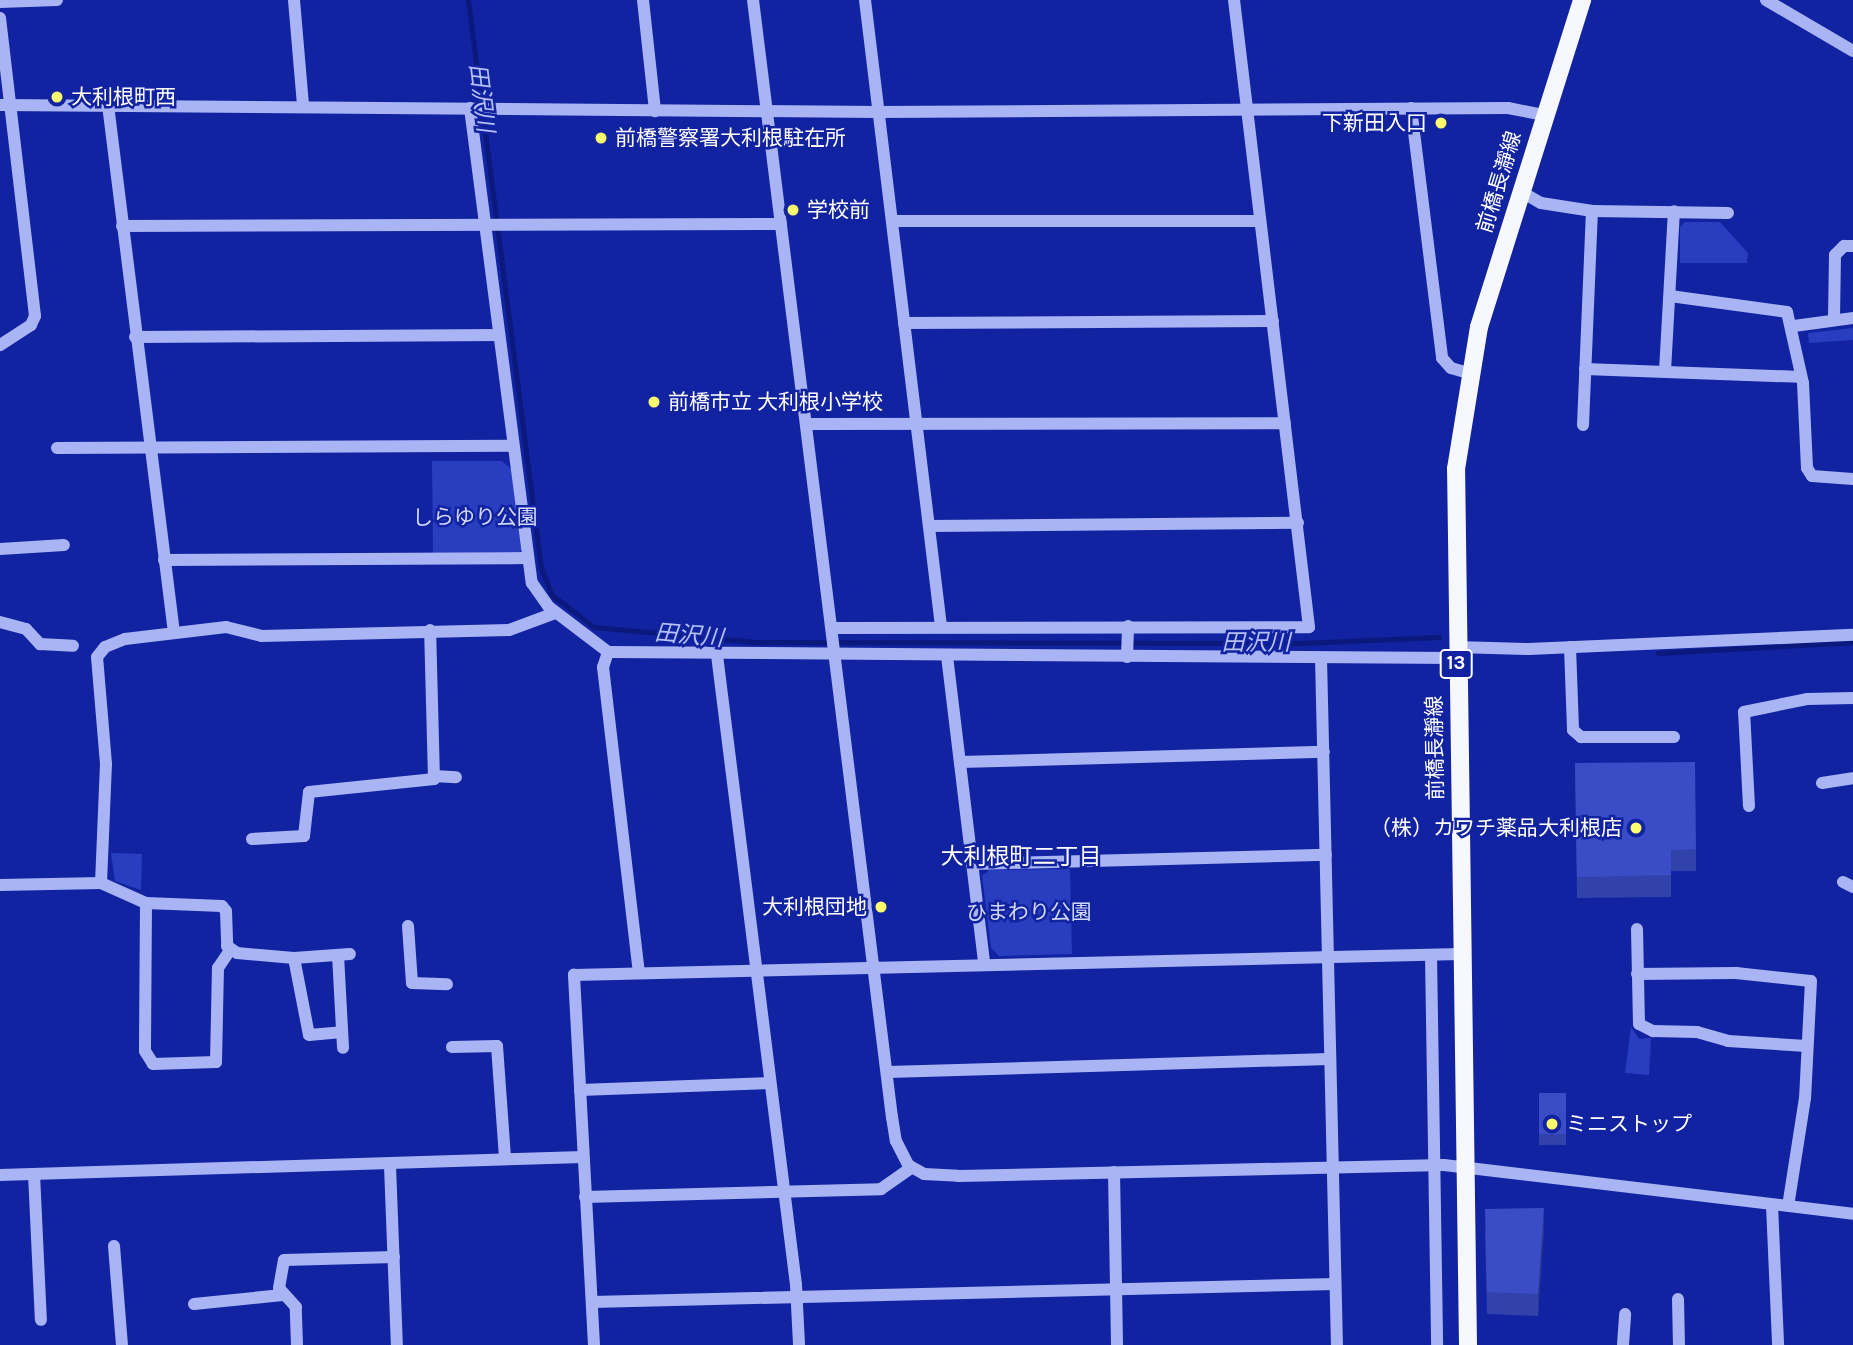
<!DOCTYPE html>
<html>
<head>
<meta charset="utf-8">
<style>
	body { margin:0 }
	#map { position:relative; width:1853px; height:1345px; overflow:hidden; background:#1123a0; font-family:Karla,"Noto Sans JP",sans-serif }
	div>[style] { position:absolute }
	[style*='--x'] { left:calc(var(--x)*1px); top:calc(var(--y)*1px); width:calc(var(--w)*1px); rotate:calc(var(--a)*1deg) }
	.green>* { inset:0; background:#283dbf }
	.stream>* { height:5px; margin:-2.5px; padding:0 2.5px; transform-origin:2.5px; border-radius:2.5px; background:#0b187c }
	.minor>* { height:12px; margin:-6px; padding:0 6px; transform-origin:6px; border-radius:6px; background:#a9b4f5 }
	.major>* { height:18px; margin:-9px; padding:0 9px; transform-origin:9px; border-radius:9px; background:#f7f8ff }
	.wall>* { inset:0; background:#3242ab; transform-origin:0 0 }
	.shaded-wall>* { inset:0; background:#29368b }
	.building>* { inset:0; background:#3a4dc7; transform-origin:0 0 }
	.dots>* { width:19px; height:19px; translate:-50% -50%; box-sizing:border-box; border:4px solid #1123a0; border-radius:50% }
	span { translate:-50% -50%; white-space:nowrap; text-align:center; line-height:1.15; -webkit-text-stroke:5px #1123a0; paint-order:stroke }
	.shield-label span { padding:2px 5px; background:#1123a0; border:2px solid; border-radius:5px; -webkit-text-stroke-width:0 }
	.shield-label { font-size:19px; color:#fff; font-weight:700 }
	.poi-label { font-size:21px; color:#fff }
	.left { translate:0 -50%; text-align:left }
	.right { translate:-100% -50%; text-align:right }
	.street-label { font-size:21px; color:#fff }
	.park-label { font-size:21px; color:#d2d8fe }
	.water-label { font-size:23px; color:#b6c0fb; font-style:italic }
	.neighbourhood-label { font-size:23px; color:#fff }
</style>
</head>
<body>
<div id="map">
	<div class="green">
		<i style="clip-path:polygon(1685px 222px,1720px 222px,1748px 253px,1747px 263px,1680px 263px,1680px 227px)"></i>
		<i style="clip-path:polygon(1853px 328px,1853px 340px,1809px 343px,1808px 333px)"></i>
		<i style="clip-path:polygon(432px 461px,502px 461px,511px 469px,522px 550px,510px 560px,433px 559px)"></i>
		<i style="clip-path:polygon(111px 853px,142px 854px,141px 890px,115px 881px)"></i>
		<i style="clip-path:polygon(1070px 869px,1072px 954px,999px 956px,991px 948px,982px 876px,989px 870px)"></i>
		<i style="clip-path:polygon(1631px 1027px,1639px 1039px,1651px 1038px,1649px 1075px,1625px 1073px)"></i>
	</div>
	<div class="stream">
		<i style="--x:468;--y:0;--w:573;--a:82.68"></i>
		<i style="--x:541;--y:568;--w:29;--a:68"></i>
		<i style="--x:552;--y:595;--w:53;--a:37.3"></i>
		<i style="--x:594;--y:627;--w:162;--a:5.3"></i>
		<i style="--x:755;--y:642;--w:547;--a:0.1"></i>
		<i style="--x:1302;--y:643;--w:137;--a:-2.5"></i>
		<i style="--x:1658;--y:653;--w:195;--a:-3.2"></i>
	</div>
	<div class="minor">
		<i style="--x:294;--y:0;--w:105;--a:85.1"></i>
		<i style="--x:643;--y:0;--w:112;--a:83.8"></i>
		<i style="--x:753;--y:0;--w:1126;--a:82.91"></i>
		<i style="--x:892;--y:1117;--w:24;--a:81"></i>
		<i style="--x:896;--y:1141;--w:27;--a:63"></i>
		<i style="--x:908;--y:1165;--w:18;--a:29"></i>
		<i style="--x:924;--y:1174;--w:34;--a:3"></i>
		<i style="--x:958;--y:1176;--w:486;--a:-1.3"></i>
		<i style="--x:1444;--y:1165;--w:412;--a:6.8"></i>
		<i style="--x:865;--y:0;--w:631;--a:83.08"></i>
		<i style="--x:1766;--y:0;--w:101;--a:30.4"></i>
		<i style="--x:0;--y:2;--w:57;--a:-2"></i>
		<i style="--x:0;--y:18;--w:300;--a:83.3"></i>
		<i style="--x:35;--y:316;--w:10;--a:114"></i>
		<i style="--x:31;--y:325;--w:37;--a:147"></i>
		<i style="--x:0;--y:105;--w:879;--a:0.46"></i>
		<i style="--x:879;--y:112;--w:629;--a:-0.36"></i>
		<i style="--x:1508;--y:108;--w:37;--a:11"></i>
		<i style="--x:108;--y:105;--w:532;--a:82.87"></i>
		<i style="--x:470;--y:108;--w:479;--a:82.6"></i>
		<i style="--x:532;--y:583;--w:29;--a:55"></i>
		<i style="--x:549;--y:607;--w:74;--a:37.3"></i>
		<i style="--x:608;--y:652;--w:848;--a:0.41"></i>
		<i style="--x:1411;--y:108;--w:252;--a:82.9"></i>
		<i style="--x:1442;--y:358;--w:13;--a:48"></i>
		<i style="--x:1451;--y:368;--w:19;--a:16"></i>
		<i style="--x:1520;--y:191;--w:24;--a:30"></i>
		<i style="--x:1541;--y:203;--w:52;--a:8.9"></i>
		<i style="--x:1592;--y:211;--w:136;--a:0.8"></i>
		<i style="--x:892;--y:221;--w:368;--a:0"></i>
		<i style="--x:122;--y:226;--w:659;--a:-0.17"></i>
		<i style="--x:1670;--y:296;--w:118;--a:7.8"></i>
		<i style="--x:1787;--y:312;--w:73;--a:77.3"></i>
		<i style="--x:1803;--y:383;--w:85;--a:87.3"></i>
		<i style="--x:1807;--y:468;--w:9;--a:58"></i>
		<i style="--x:1812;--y:476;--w:41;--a:4.2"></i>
		<i style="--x:1834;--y:318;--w:63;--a:-89.1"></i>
		<i style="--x:1835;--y:255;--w:13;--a:-45"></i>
		<i style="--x:1844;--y:246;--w:9;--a:0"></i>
		<i style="--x:904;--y:323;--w:369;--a:-0.3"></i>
		<i style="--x:1794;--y:326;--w:60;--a:-7.7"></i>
		<i style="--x:135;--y:337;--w:364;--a:-0.3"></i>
		<i style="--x:1585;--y:369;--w:215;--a:2.1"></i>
		<i style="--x:1665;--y:371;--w:160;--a:-86.8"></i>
		<i style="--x:807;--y:424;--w:478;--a:-0.1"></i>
		<i style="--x:1583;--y:425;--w:214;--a:-87.6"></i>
		<i style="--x:57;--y:448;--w:456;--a:-0.3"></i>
		<i style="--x:930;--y:526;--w:368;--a:-0.5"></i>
		<i style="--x:0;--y:549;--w:64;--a:-3.6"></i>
		<i style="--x:164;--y:560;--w:363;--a:-0.3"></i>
		<i style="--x:0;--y:622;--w:27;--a:15"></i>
		<i style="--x:26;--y:629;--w:21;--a:47"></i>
		<i style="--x:40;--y:644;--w:33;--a:3"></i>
		<i style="--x:832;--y:628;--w:477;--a:-0.1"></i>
		<i style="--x:1309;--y:627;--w:631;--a:-96.82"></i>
		<i style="--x:1456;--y:647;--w:73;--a:1.6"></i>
		<i style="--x:1529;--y:649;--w:324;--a:-2.5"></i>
		<i style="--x:1570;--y:647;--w:83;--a:87.9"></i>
		<i style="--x:1573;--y:730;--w:11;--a:41"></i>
		<i style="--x:1581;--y:737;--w:93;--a:0"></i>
		<i style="--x:608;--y:652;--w:16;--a:108"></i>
		<i style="--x:603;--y:667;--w:307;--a:83.3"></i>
		<i style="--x:717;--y:655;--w:635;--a:82.85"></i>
		<i style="--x:796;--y:1285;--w:60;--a:87.1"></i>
		<i style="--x:947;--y:656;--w:310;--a:83.1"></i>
		<i style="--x:1127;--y:657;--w:31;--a:-88"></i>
		<i style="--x:1321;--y:658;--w:687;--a:88.67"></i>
		<i style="--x:960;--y:762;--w:364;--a:-1.6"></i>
		<i style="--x:434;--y:776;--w:22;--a:3"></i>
		<i style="--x:1822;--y:783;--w:31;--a:-9"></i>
		<i style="--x:1749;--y:806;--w:94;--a:-93"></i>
		<i style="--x:1744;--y:712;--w:64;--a:-11.7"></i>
		<i style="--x:1807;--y:699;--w:46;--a:-1.2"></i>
		<i style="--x:252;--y:839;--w:52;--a:-3.3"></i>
		<i style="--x:304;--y:836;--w:44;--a:-83.5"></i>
		<i style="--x:309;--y:792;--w:126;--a:-5.9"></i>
		<i style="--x:434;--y:779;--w:149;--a:-91.5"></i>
		<i style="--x:973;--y:864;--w:353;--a:-1.5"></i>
		<i style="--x:1843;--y:882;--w:11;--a:27"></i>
		<i style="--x:101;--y:883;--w:49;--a:24"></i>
		<i style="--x:146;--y:903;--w:76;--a:2.3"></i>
		<i style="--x:222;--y:906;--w:6;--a:51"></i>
		<i style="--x:226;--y:911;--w:35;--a:88"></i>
		<i style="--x:227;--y:946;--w:12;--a:35"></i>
		<i style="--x:237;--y:953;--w:57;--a:5"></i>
		<i style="--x:294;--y:958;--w:56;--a:-4.1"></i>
		<i style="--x:0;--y:885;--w:101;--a:-1.1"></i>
		<i style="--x:101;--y:883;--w:119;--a:-87.6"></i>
		<i style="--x:106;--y:764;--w:107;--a:-94.8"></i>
		<i style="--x:97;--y:657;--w:13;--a:-51"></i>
		<i style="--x:105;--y:647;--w:22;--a:-22"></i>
		<i style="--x:125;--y:639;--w:102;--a:-6.8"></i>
		<i style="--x:226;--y:627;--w:36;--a:14"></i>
		<i style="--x:261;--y:636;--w:248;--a:-1.4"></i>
		<i style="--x:509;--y:630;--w:49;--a:-20.3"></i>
		<i style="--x:146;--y:903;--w:148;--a:90.4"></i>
		<i style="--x:145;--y:1051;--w:15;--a:58"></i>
		<i style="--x:153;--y:1064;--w:63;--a:-1.8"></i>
		<i style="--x:216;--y:1062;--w:94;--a:-88.8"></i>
		<i style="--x:218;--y:968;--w:22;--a:-56"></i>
		<i style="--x:408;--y:926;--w:57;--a:86"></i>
		<i style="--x:412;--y:983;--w:35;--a:2"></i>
		<i style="--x:1637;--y:929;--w:95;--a:88.8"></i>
		<i style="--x:1639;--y:1024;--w:16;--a:27"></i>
		<i style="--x:1653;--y:1031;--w:44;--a:1.3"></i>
		<i style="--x:1697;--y:1032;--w:32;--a:16"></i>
		<i style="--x:1728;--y:1041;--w:79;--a:3.6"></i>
		<i style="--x:338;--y:955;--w:93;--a:86.9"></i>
		<i style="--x:1431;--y:955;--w:390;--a:89.1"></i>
		<i style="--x:294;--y:958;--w:78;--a:79"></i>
		<i style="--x:309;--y:1035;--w:33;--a:-5"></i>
		<i style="--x:1637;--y:974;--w:99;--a:-0.6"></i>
		<i style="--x:1736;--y:973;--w:75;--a:6.1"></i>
		<i style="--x:1811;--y:981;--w:117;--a:92.9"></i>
		<i style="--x:1805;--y:1098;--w:109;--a:98.9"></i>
		<i style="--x:452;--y:1047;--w:45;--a:-1.3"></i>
		<i style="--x:497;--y:1046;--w:112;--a:85.9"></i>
		<i style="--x:888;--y:1072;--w:441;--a:-1.7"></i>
		<i style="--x:580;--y:1090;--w:190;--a:-2.1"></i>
		<i style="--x:390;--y:1166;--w:179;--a:87.8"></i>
		<i style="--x:1114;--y:1172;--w:173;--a:89"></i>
		<i style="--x:34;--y:1174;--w:146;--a:87.3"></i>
		<i style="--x:0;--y:1175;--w:583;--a:-1.77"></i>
		<i style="--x:585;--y:1197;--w:296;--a:-1.5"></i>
		<i style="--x:881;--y:1189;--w:37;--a:-35"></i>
		<i style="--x:1772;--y:1205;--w:140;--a:87.5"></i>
		<i style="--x:114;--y:1246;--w:99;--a:85.4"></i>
		<i style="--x:1678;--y:1299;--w:46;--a:88.8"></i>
		<i style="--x:592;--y:1302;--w:743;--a:-1.39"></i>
		<i style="--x:194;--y:1304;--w:89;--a:-5.8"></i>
		<i style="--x:297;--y:1345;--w:38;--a:-92"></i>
		<i style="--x:296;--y:1307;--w:25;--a:-132"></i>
		<i style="--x:279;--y:1288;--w:28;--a:-80"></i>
		<i style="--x:284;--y:1260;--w:110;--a:-1.6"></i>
		<i style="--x:594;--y:1345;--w:371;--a:-93.1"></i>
		<i style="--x:574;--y:975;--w:886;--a:-1.36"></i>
		<i style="--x:1623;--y:1345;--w:31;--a:-86"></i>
	</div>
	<div class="major">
		<i style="--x:1468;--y:1345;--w:876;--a:-90.78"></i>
		<i style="--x:1456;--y:469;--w:144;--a:-80.8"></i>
		<i style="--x:1479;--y:327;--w:343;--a:-72.5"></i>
	</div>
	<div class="wall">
		<i style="clip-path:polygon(1575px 763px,1696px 849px,1696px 871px,1671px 871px,1671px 897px,1577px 898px)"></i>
		<i style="left:1539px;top:1093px;width:27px;height:52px"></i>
		<i style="clip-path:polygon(1544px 1229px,1538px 1316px,1487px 1314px,1485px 1231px)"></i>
	</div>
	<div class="shaded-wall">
		<i style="clip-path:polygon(1544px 1208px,1544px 1229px,1538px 1316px,1538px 1294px)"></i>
	</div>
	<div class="building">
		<i style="clip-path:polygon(1695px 762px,1696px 849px,1671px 850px,1671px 875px,1577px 877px,1575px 763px)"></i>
		<i style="left:1539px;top:1093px;width:27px;height:41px"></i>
		<i style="clip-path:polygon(1544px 1208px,1538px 1294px,1487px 1292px,1485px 1209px)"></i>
	</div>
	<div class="dots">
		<i style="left:57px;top:97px;background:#fcff6d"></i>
		<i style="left:1441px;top:123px;background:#fcff6d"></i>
		<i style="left:601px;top:138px;background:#fcff6d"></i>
		<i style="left:793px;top:210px;background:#fcff6d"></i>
		<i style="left:654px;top:402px;background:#fcff6d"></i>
		<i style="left:1636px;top:828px;background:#fcff6d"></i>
		<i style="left:881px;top:907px;background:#fcff6d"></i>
		<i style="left:1552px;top:1124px;background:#fcff6d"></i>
	</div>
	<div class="shield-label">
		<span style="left:1456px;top:664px">13</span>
	</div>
	<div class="poi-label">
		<span class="left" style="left:71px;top:97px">大利根町西</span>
		<span class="right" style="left:1427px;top:123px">下新田入口</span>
		<span class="left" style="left:615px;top:138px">前橋警察署大利根駐在所</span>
		<span class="left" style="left:807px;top:210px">学校前</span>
		<span class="left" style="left:668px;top:402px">前橋市立 大利根小学校</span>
		<span class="right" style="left:1622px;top:828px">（株）カワチ薬品大利根店</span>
		<span class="right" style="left:867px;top:907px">大利根団地</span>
		<span class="left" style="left:1566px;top:1124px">ミニストップ</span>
	</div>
	<div class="street-label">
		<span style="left:1499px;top:182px;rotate:-73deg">前橋長瀞線</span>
		<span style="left:1435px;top:748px;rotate:-91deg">前橋長瀞線</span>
	</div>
	<div class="park-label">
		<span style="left:475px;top:517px">しらゆり公園</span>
		<span style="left:1029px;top:912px">ひまわり公園</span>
	</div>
	<div class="water-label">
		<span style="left:481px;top:98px;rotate:83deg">田沢川</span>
		<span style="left:689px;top:636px;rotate:5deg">田沢川</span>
		<span style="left:1256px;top:643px">田沢川</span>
	</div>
	<div class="neighbourhood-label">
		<span style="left:1021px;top:857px">大利根町二丁目</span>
	</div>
</div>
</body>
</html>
